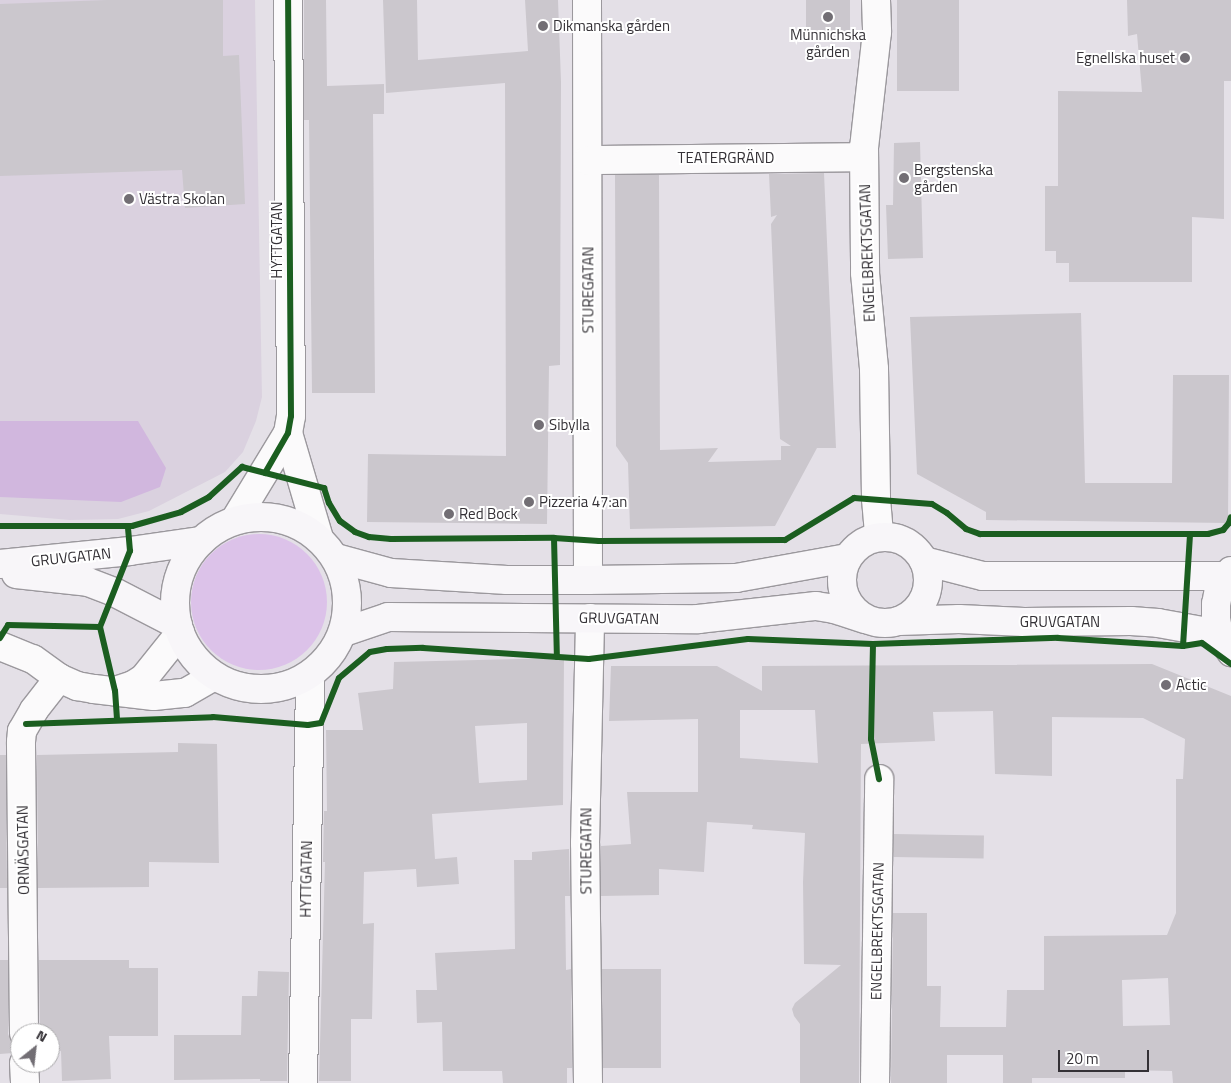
<!DOCTYPE html>
<html>
<head>
<meta charset="utf-8">
<style>
	body { margin:0 }
	#map { position:relative; width:1231px; height:1083px; overflow:hidden; background:#e4e0e7; font-family:"Titillium Web",sans-serif }
	div>[style] { position:absolute }
	[style*='--x'] { left:calc(var(--x)*1px); top:calc(var(--y)*1px); width:calc(var(--w)*1px); rotate:calc(var(--a)*1deg) }
	.built>* { inset:0; background:#dad1df }
	.green>* { inset:0; background:#dcc2e9 }
	.round { border-radius:50% }
	.forest>* { inset:0; background:#d1b7de }
	.building>* { inset:0; background:#cbc7cd; transform-origin:0 0 }
	.roads { filter:drop-shadow(1px 0 #9b989d) drop-shadow(-1px 0 #9b989d) drop-shadow(0 1px #9b989d) drop-shadow(0 -1px #9b989d) }
	.minor>* { height:28px; margin:-14px; padding:0 14px; transform-origin:14px; border-radius:14px; background:#fbfafb }
	.tertiary>* { height:28px; margin:-14px; padding:0 14px; transform-origin:14px; border-radius:14px; background:#fbfafb }
	.secondary>* { height:28px; margin:-14px; padding:0 14px; transform-origin:14px; border-radius:14px; background:#f8f6f9 }
	.secondary>.ring { margin:-14px; padding:0; box-sizing:content-box; background:none; border:28px solid #f8f6f9; border-radius:50% }
	.cycleway>* { height:6px; margin:-3px; padding:0 3px; transform-origin:3px; border-radius:3px; background:#1b5e20 }
	.dots>* { width:14px; height:14px; translate:-50% -50%; box-sizing:border-box; border:2px solid #fff; border-radius:50% }
	span { translate:-50% -50%; white-space:nowrap; text-align:center; line-height:1.15; -webkit-text-stroke:4px #fff; paint-order:stroke }
	.poi-label { font-size:15px; color:#343136 }
	.left { translate:0 -50%; text-align:left }
	.right { translate:-100% -50%; text-align:right }
	.street-label { font-size:15px; color:#343136 }
	.north { position:absolute; left:10px; top:1023px; width:50px; height:50px; box-sizing:border-box; background:#fff; border:1px solid #aeadaf; border-radius:50%; rotate:29deg; font-size:14px; font-weight:700; line-height:20px; text-align:center; color:#343136 }
	.north::after { content:''; display:block; margin:auto; width:18px; height:22px; background:#726e74; clip-path:polygon(50% 0,100% 100%,50% 72%,0 100%) }
	.scale { position:absolute; left:1058px; top:1050px; width:91px; height:22px; box-sizing:border-box; border:2px solid #343136; border-top:0; padding-left:6px; font-size:15px; line-height:18px; white-space:nowrap; color:#343136; -webkit-text-stroke:4px #fff; paint-order:stroke }
</style>
</head>
<body>
<div id="map">
	<div class="built">
		<i style="clip-path:polygon(0 0,255px 0,262px 397px,256px 421px,243px 452px,225px 472px,149px 511px,118px 519px,70px 520px,0 514px)"></i>
	</div>
	<div class="green">
		<i class="round" style="left:191px;top:534px;width:136px;height:136px"></i>
	</div>
	<div class="forest">
		<i style="clip-path:polygon(0 421px,138px 421px,166px 468px,160px 487px,121px 502px,0 497px)"></i>
	</div>
	<div class="building">
		<i style="clip-path:polygon(107px 0,223px 0,223px 56px,239px 55px,245px 204px,185px 208px,182px 170px,0 176px,0 4px)"></i>
		<i style="clip-path:polygon(304px 0,326px 0,327px 86px,384px 84px,384px 114px,373px 114px,375px 393px,312px 393px,309px 120px,304px 120px)"></i>
		<i style="clip-path:polygon(383px 0,417px 0,418px 60px,528px 51px,525px 0,558px 0,561px 82px,560px 365px,549px 366px,547px 524px,367px 522px,368px 454px,506px 456px,505px 83px,386px 93px)"></i>
		<i style="left:806px;top:0;width:44px;height:31px"></i>
		<i style="left:897px;top:0;width:62px;height:91px"></i>
		<i style="clip-path:polygon(1127px 0,1231px 0,1231px 81px,1224px 81px,1224px 219px,1192px 217px,1192px 282px,1069px 282px,1069px 263px,1056px 263px,1056px 251px,1045px 251px,1045px 186px,1058px 186px,1058px 91px,1142px 92px,1137px 34px,1128px 36px)"></i>
		<i style="clip-path:polygon(920px 142px,923px 258px,888px 259px,886px 205px,893px 205px,894px 143px)"></i>
		<i style="clip-path:polygon(824px 173px,836px 448px,817px 448px,775px 526px,630px 529px,628px 463px,616px 446px,615px 175px,659px 175px,660px 450px,718px 448px,708px 462px,781px 460px,781px 446px,791px 446px,780px 439px,771px 224px,777px 215px,771px 217px,769px 174px)"></i>
		<i style="clip-path:polygon(1081px 313px,1085px 483px,1172px 483px,1173px 375px,1229px 375px,1228px 523px,986px 520px,986px 512px,917px 474px,910px 317px)"></i>
		<i style="clip-path:polygon(evenodd,564px 658px,563px 805px,432px 814px,435px 859px,457px 857px,459px 884px,417px 887px,416px 869px,364px 872px,363px 924px,374px 923px,372px 1019px,351px 1019px,351px 1081px,319px 1081px,325px 862px,323px 862px,324px 811px,327px 811px,326px 730px,363px 730px,358px 693px,393px 689px,394px 662px,564px 658px,527px 723px,527px 780px,479px 783px,475px 726px,527px 723px)"></i>
		<i style="clip-path:polygon(evenodd,1152px 664px,1231px 696px,1231px 1083px,1173px 1083px,1172px 1071px,1125px 1070px,1125px 1078px,1032px 1078px,1032px 1083px,1003px 1083px,1003px 1055px,947px 1055px,947px 1083px,891px 1083px,893px 913px,927px 913px,927px 986px,941px 986px,940px 1027px,1006px 1027px,1007px 990px,1044px 990px,1044px 936px,1167px 935px,1176px 913px,1176px 779px,1183px 779px,1185px 739px,1143px 718px,1052px 717px,1052px 776px,995px 774px,993px 711px,933px 712px,935px 741px,861px 744px,859px 1083px,800px 1083px,800px 1024px,794px 1016px,792px 1009px,795px 1003px,841px 965px,804px 964px,803px 882px,805px 833px,752px 829px,753px 825px,707px 822px,704px 872px,659px 869px,659px 895px,601px 896px,601px 846px,631px 844px,627px 792px,698px 792px,698px 719px,609px 721px,611px 666px,717px 666px,762px 691px,762px 666px,1152px 664px,740px 710px,815px 710px,818px 763px,740px 758px,740px 710px,1152px 664px,1168px 978px,1170px 1025px,1123px 1026px,1122px 980px,1168px 978px)"></i>
		<i style="clip-path:polygon(178px 743px,217px 744px,219px 863px,149px 862px,149px 887px,38px 888px,37px 755px,178px 752px)"></i>
		<i style="clip-path:polygon(0 755px,6px 755px,7px 888px,0 888px)"></i>
		<i style="left:894px;top:834px;width:90px;height:23px;rotate:1deg"></i>
		<i style="clip-path:polygon(569px 849px,570px 896px,565px 896px,566px 970px,571px 969px,572px 1068px,567px 1068px,567px 1083px,503px 1083px,502px 1071px,443px 1071px,442px 1022px,417px 1023px,416px 990px,437px 990px,435px 953px,515px 949px,514px 860px,532px 860px,532px 852px)"></i>
		<i style="clip-path:polygon(0 960px,8px 960px,8px 1034px,11px 1041px,20px 1048px,13px 1053px,0 1054px)"></i>
		<i style="clip-path:polygon(39px 960px,129px 960px,129px 968px,158px 968px,158px 1036px,109px 1036px,111px 1079px,62px 1081px,61px 1051px,50px 1052px,50px 1033px,40px 1033px)"></i>
		<i style="left:602px;top:969px;width:59px;height:99px"></i>
		<i style="clip-path:polygon(258px 971px,289px 972px,287px 1081px,260px 1081px,260px 1079px,174px 1080px,174px 1035px,241px 1035px,242px 996px,257px 996px)"></i>
	</div>
	<div class="roads">
		<div class="minor">
			<i style="--x:587;--y:0;--w:580;--a:89.9"></i>
			<i style="--x:588;--y:160;--w:276;--a:-0.6"></i>
			<i style="--x:288;--y:433;--w:109;--a:73.6"></i>
			<i style="--x:235;--y:520;--w:102;--a:-58.7"></i>
			<i style="--x:288;--y:433;--w:17;--a:-80"></i>
			<i style="--x:291;--y:416;--w:416;--a:-90.4"></i>
			<i style="--x:0;--y:646;--w:35;--a:22"></i>
			<i style="--x:33;--y:659;--w:32;--a:36"></i>
			<i style="--x:59;--y:678;--w:20;--a:24"></i>
			<i style="--x:77;--y:686;--w:17;--a:10"></i>
			<i style="--x:94;--y:689;--w:60;--a:6.7"></i>
			<i style="--x:154;--y:696;--w:31;--a:-6"></i>
			<i style="--x:185;--y:693;--w:34;--a:-30"></i>
			<i style="--x:115;--y:691;--w:19;--a:-18"></i>
			<i style="--x:133;--y:685;--w:13;--a:-32"></i>
			<i style="--x:144;--y:678;--w:58;--a:-51.3"></i>
			<i style="--x:24;--y:1033;--w:291;--a:-90.6"></i>
			<i style="--x:21;--y:742;--w:11;--a:-85"></i>
			<i style="--x:22;--y:731;--w:24;--a:-60"></i>
			<i style="--x:34;--y:710;--w:41;--a:-52"></i>
			<i style="--x:24;--y:1063;--w:20;--a:87"></i>
			<i style="--x:303;--y:1083;--w:408;--a:-89"></i>
			<i style="--x:588;--y:1083;--w:240;--a:-90.7"></i>
			<i style="--x:585;--y:843;--w:225;--a:-88.7"></i>
			<i style="--x:875;--y:1083;--w:304;--a:-89.2"></i>
		</div>
		<div class="tertiary">
			<i style="--x:876;--y:0;--w:32;--a:88"></i>
			<i style="--x:877;--y:32;--w:116;--a:96.4"></i>
			<i style="--x:864;--y:147;--w:126;--a:89.5"></i>
			<i style="--x:865;--y:273;--w:96;--a:84.6"></i>
			<i style="--x:874;--y:369;--w:130;--a:89.1"></i>
			<i style="--x:876;--y:499;--w:37;--a:85"></i>
		</div>
		<div class="secondary">
			<i class="ring" style="left:175px;top:517px;width:144px;height:144px"></i>
			<i class="ring" style="left:842px;top:537px;width:58px;height:58px"></i>
			<i style="--x:336;--y:558;--w:57;--a:15.3"></i>
			<i style="--x:391;--y:573;--w:116;--a:3.5"></i>
			<i style="--x:507;--y:580;--w:81;--a:0"></i>
			<i style="--x:588;--y:580;--w:148;--a:-0.8"></i>
			<i style="--x:736;--y:578;--w:113;--a:-10.2"></i>
			<i style="--x:924;--y:561;--w:61;--a:14.3"></i>
			<i style="--x:983;--y:576;--w:243;--a:0"></i>
			<i style="--x:0;--y:564;--w:131;--a:-5.7"></i>
			<i style="--x:130;--y:551;--w:72;--a:-8"></i>
			<i style="--x:1231;--y:571;--w:22;--a:124"></i>
			<i style="--x:1219;--y:589;--w:15;--a:101"></i>
			<i style="--x:1216;--y:604;--w:15;--a:90"></i>
			<i style="--x:1216;--y:619;--w:15;--a:79"></i>
			<i style="--x:1219;--y:634;--w:22;--a:56"></i>
			<i style="--x:16;--y:574;--w:72;--a:6.3"></i>
			<i style="--x:88;--y:582;--w:28;--a:21"></i>
			<i style="--x:114;--y:592;--w:72;--a:27.3"></i>
			<i style="--x:899;--y:621;--w:60;--a:-1.9"></i>
			<i style="--x:959;--y:619;--w:65;--a:2.6"></i>
			<i style="--x:1024;--y:622;--w:107;--a:-0.5"></i>
			<i style="--x:1131;--y:621;--w:27;--a:4"></i>
			<i style="--x:1158;--y:623;--w:62;--a:10.2"></i>
			<i style="--x:344;--y:632;--w:46;--a:-18.8"></i>
			<i style="--x:388;--y:617;--w:310;--a:0.4"></i>
			<i style="--x:698;--y:619;--w:119;--a:-6.3"></i>
			<i style="--x:816;--y:606;--w:18;--a:9"></i>
			<i style="--x:834;--y:609;--w:33;--a:18"></i>
		</div>
	</div>
	<div class="cycleway">
		<i style="--x:265;--y:473;--w:46;--a:-60.1"></i>
		<i style="--x:288;--y:433;--w:17;--a:-80"></i>
		<i style="--x:291;--y:416;--w:416;--a:-90.4"></i>
		<i style="--x:0;--y:526;--w:132;--a:0"></i>
		<i style="--x:132;--y:526;--w:51;--a:-15.9"></i>
		<i style="--x:181;--y:512;--w:32;--a:-28"></i>
		<i style="--x:209;--y:497;--w:45;--a:-42.3"></i>
		<i style="--x:242;--y:467;--w:85;--a:14.4"></i>
		<i style="--x:324;--y:488;--w:16;--a:72"></i>
		<i style="--x:329;--y:503;--w:21;--a:59"></i>
		<i style="--x:340;--y:521;--w:19;--a:36"></i>
		<i style="--x:355;--y:532;--w:15;--a:20"></i>
		<i style="--x:369;--y:537;--w:22;--a:5"></i>
		<i style="--x:391;--y:539;--w:163;--a:-0.4"></i>
		<i style="--x:554;--y:538;--w:45;--a:3.8"></i>
		<i style="--x:599;--y:541;--w:186;--a:-0.3"></i>
		<i style="--x:785;--y:540;--w:81;--a:-31.3"></i>
		<i style="--x:854;--y:498;--w:78;--a:4.4"></i>
		<i style="--x:932;--y:504;--w:17;--a:31"></i>
		<i style="--x:947;--y:513;--w:25;--a:40"></i>
		<i style="--x:966;--y:529;--w:15;--a:20"></i>
		<i style="--x:980;--y:534;--w:228;--a:0"></i>
		<i style="--x:1208;--y:534;--w:16;--a:-15"></i>
		<i style="--x:1223;--y:530;--w:9;--a:-49"></i>
		<i style="--x:1229;--y:523;--w:6;--a:-72"></i>
		<i style="--x:554;--y:538;--w:119;--a:88.6"></i>
		<i style="--x:0;--y:638;--w:15;--a:-58"></i>
		<i style="--x:8;--y:625;--w:92;--a:1.2"></i>
		<i style="--x:873;--y:644;--w:95;--a:91.2"></i>
		<i style="--x:871;--y:739;--w:41;--a:78.7"></i>
		<i style="--x:1183;--y:646;--w:112;--a:-86.4"></i>
		<i style="--x:117;--y:719;--w:28;--a:-94"></i>
		<i style="--x:115;--y:691;--w:66;--a:-103.2"></i>
		<i style="--x:100;--y:627;--w:82;--a:-68.5"></i>
		<i style="--x:130;--y:551;--w:25;--a:-95"></i>
		<i style="--x:26;--y:724;--w:187;--a:-2.1"></i>
		<i style="--x:213;--y:717;--w:95;--a:4.8"></i>
		<i style="--x:308;--y:725;--w:13;--a:-9"></i>
		<i style="--x:321;--y:723;--w:48;--a:-68.2"></i>
		<i style="--x:339;--y:678;--w:40;--a:-40"></i>
		<i style="--x:370;--y:652;--w:17;--a:-10"></i>
		<i style="--x:387;--y:649;--w:36;--a:-2"></i>
		<i style="--x:423;--y:648;--w:166;--a:3.8"></i>
		<i style="--x:589;--y:659;--w:160;--a:-7.2"></i>
		<i style="--x:748;--y:639;--w:125;--a:2.3"></i>
		<i style="--x:873;--y:644;--w:185;--a:-1.9"></i>
		<i style="--x:1058;--y:638;--w:125;--a:3.7"></i>
		<i style="--x:1183;--y:646;--w:19;--a:-9"></i>
		<i style="--x:1202;--y:643;--w:36;--a:36"></i>
	</div>
	<div class="dots">
		<i style="left:828px;top:17px;background:#726e74"></i>
		<i style="left:543px;top:26px;background:#726e74"></i>
		<i style="left:1185px;top:58px;background:#726e74"></i>
		<i style="left:904px;top:178px;background:#726e74"></i>
		<i style="left:129px;top:199px;background:#726e74"></i>
		<i style="left:539px;top:425px;background:#726e74"></i>
		<i style="left:529px;top:502px;background:#726e74"></i>
		<i style="left:449px;top:514px;background:#726e74"></i>
		<i style="left:1166px;top:685px;background:#726e74"></i>
	</div>
	<div class="poi-label">
		<span class="left" style="left:553px;top:26px">Dikmanska gården</span>
		<span style="left:828px;top:43px">Münnichska<br>gården</span>
		<span class="right" style="left:1175px;top:58px">Egnellska huset</span>
		<span class="left" style="left:914px;top:178px">Bergstenska<br>gården</span>
		<span class="left" style="left:139px;top:199px">Västra Skolan</span>
		<span class="left" style="left:549px;top:425px">Sibylla</span>
		<span class="left" style="left:539px;top:502px">Pizzeria 47:an</span>
		<span class="left" style="left:459px;top:514px">Red Bock</span>
		<span class="left" style="left:1176px;top:685px">Actic</span>
	</div>
	<div class="street-label">
		<span style="left:726px;top:158px">TEATERGRÄND</span>
		<span style="left:277px;top:240px;rotate:-90deg">HYTTGATAN</span>
		<span style="left:867px;top:253px;rotate:-92deg">ENGELBREKTSGATAN</span>
		<span style="left:588px;top:290px;rotate:-90deg">STUREGATAN</span>
		<span style="left:71px;top:557px;rotate:-6deg">GRUVGATAN</span>
		<span style="left:619px;top:618px;rotate:1deg">GRUVGATAN</span>
		<span style="left:1060px;top:622px">GRUVGATAN</span>
		<span style="left:23px;top:850px;rotate:-91deg">ORNÄSGATAN</span>
		<span style="left:586px;top:851px;rotate:-90deg">STUREGATAN</span>
		<span style="left:306px;top:879px;rotate:-89deg">HYTTGATAN</span>
		<span style="left:877px;top:931px;rotate:-89deg">ENGELBREKTSGATAN</span>
	</div>
	<div class="north">N</div>
	<div class="scale">20 m</div>
</div>
</body>
</html>
